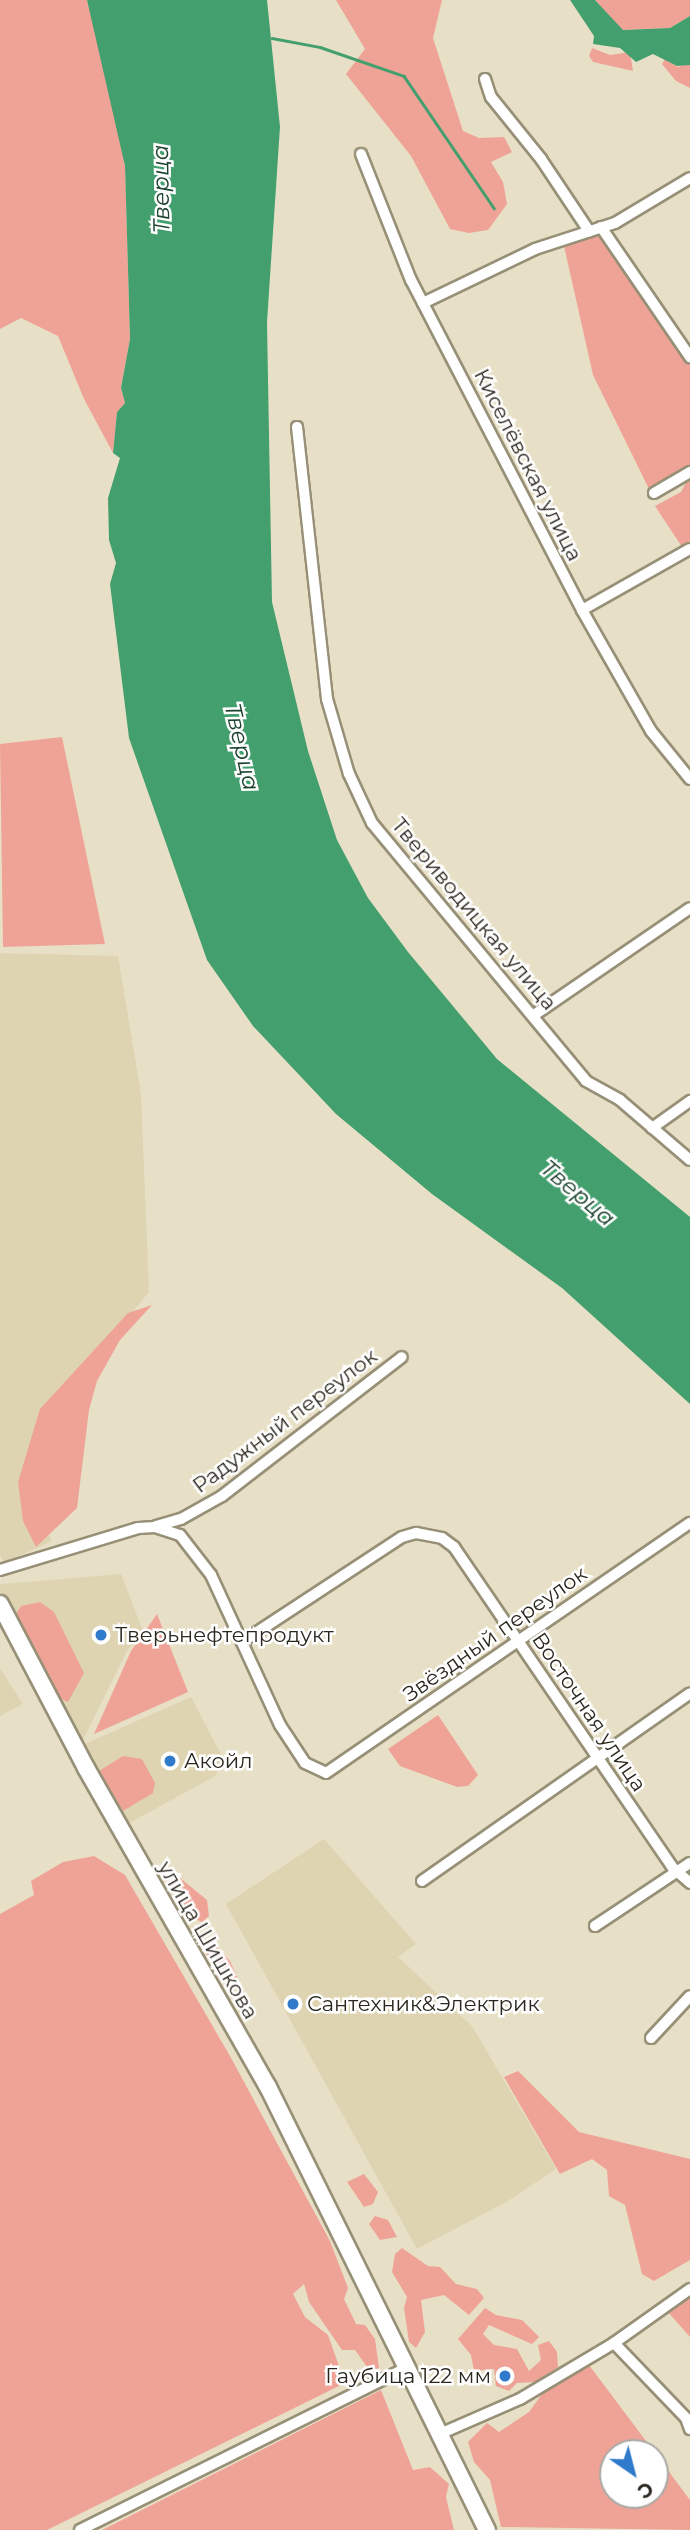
<!DOCTYPE html>
<html>
<head>
<meta charset="utf-8">
<style>
	body { margin:0 }
	#map { position:relative; width:690px; height:2530px; overflow:hidden; background:#e8e0c6; font-family:Montserrat,sans-serif }
	div>[style] { position:absolute }
	[style*='--x'] { left:calc(var(--x)*1px); top:calc(var(--y)*1px); width:calc(var(--w)*1px); rotate:calc(var(--a)*1deg) }
	.built>* { inset:0; background:#ded4b2 }
	.green>* { inset:0; background:#efa397 }
	.water>* { inset:0; background:#449f6e }
	.stream>* { height:2.5px; margin:-1.25px; padding:0 1.25px; transform-origin:1.25px; border-radius:1.25px; background:#449f6e }
	.roads { filter:drop-shadow(2px 0 #979077) drop-shadow(-2px 0 #979077) drop-shadow(0 2px #979077) drop-shadow(0 -2px #979077) }
	.street>* { height:10px; margin:-5px; padding:0 5px; transform-origin:5px; border-radius:5px; background:#fff }
	.primary>* { height:16px; margin:-8px; padding:0 8px; transform-origin:8px; border-radius:8px; background:#fff }
	.dots>* { width:19px; height:19px; translate:-50% -50%; box-sizing:border-box; border:4px solid #fff; border-radius:50% }
	span { translate:-50% -50%; white-space:nowrap; text-align:center; line-height:1.15; -webkit-text-stroke:5px #fff; paint-order:stroke }
	.street-label { font-size:21px; color:#2a271d }
	.poi-label { font-size:21px; color:#2a271d }
	.left { translate:0 -50%; text-align:left }
	.right { translate:-100% -50%; text-align:right }
	.water-label { font-size:23px; color:#1d432e; font-style:italic }
	.north { position:absolute; left:599px; top:2439px; width:70px; height:70px; box-sizing:border-box; background:#fff; border:2px solid #aaa9a5; border-radius:50%; rotate:145deg; font-size:19px; font-weight:700; line-height:28px; text-align:center; color:#2a271d }
	.north::after { content:''; display:block; margin:auto; width:24px; height:32px; background:#2f7aca; clip-path:polygon(50% 0,100% 100%,50% 72%,0 100%) }
</style>
</head>
<body>
<div id="map">
	<div class="built">
		<i style="clip-path:polygon(0 953px,118px 956px,141px 1094px,149px 1292px,79px 1378px,34px 1501px,52px 1541px,4px 1563px,0 1555px)"></i>
		<i style="clip-path:polygon(121px 1574px,145px 1636px,128px 1649px,80px 1746px,191px 1697px,224px 1760px,215px 1776px,124px 1826px,79px 1747px,0 1591px,0 1584px)"></i>
		<i style="clip-path:polygon(0 1668px,23px 1704px,0 1716px)"></i>
		<i style="clip-path:polygon(324px 1839px,416px 1944px,398px 1957px,472px 2026px,556px 2169px,508px 2201px,417px 2249px,226px 1904px)"></i>
	</div>
	<div class="green">
		<i style="clip-path:polygon(0 0,87px 0,111px 92px,125px 166px,130px 339px,121px 388px,125px 403px,117px 412px,113px 453px,84px 399px,58px 336px,21px 318px,0 329px)"></i>
		<i style="clip-path:polygon(336px 0,442px 0,433px 38px,463px 131px,479px 138px,504px 137px,512px 152px,491px 162px,503px 182px,507px 204px,488px 230px,469px 233px,450px 229px,411px 156px,346px 74px,365px 49px)"></i>
		<i style="clip-path:polygon(595px 0,690px 0,690px 16px,670px 28px,622px 30px)"></i>
		<i style="clip-path:polygon(592px 48px,610px 55px,630px 52px,633px 71px,593px 62px,589px 56px)"></i>
		<i style="clip-path:polygon(665px 59px,678px 67px,690px 63px,690px 88px,676px 81px,662px 64px)"></i>
		<i style="clip-path:polygon(601px 231px,690px 363px,690px 469px,649px 489px,593px 375px,564px 246px)"></i>
		<i style="clip-path:polygon(690px 475px,690px 547px,684px 550px,655px 506px,681px 492px)"></i>
		<i style="clip-path:polygon(62px 737px,105px 944px,3px 947px,0 744px)"></i>
		<i style="clip-path:polygon(152px 1305px,120px 1340px,97px 1381px,89px 1410px,77px 1508px,36px 1547px,23px 1521px,18px 1482px,40px 1409px,128px 1313px)"></i>
		<i style="clip-path:polygon(40px 1602px,54px 1612px,84px 1673px,68px 1702px,61px 1699px,16px 1614px,21px 1606px)"></i>
		<i style="clip-path:polygon(157px 1614px,188px 1692px,94px 1734px,131px 1651px)"></i>
		<i style="clip-path:polygon(438px 1715px,478px 1775px,468px 1786px,457px 1787px,400px 1766px,388px 1749px)"></i>
		<i style="clip-path:polygon(123px 1756px,142px 1759px,155px 1783px,153px 1793px,123px 1811px,99px 1771px)"></i>
		<i style="clip-path:polygon(94px 1856px,125px 1875px,230px 2056px,330px 2241px,348px 2288px,344px 2299px,356px 2324px,365px 2325px,375px 2339px,379px 2368px,370px 2371px,355px 2350px,342px 2350px,309px 2302px,304px 2284px,293px 2294px,305px 2317px,328px 2335px,345px 2383px,47px 2530px,0 2530px,0 1914px,34px 1895px,31px 1881px,63px 1862px)"></i>
		<i style="clip-path:polygon(180px 1878px,207px 1900px,209px 1916px,202px 1922px,190px 1917px,182px 1906px,178px 1895px)"></i>
		<i style="clip-path:polygon(215px 1945px,230px 1961px,237px 1977px,233px 1985px,204px 1951px)"></i>
		<i style="clip-path:polygon(518px 2071px,579px 2132px,690px 2159px,690px 2260px,654px 2281px,642px 2274px,625px 2205px,609px 2196px,607px 2170px,592px 2159px,560px 2174px,504px 2077px)"></i>
		<i style="clip-path:polygon(364px 2174px,378px 2192px,373px 2204px,364px 2207px,347px 2182px)"></i>
		<i style="clip-path:polygon(375px 2216px,388px 2220px,397px 2237px,380px 2240px,369px 2224px)"></i>
		<i style="clip-path:polygon(402px 2248px,428px 2266px,440px 2267px,456px 2284px,477px 2289px,484px 2298px,469px 2315px,444px 2295px,421px 2300px,425px 2332px,416px 2348px,409px 2342px,404px 2308px,407px 2297px,392px 2272px,395px 2254px)"></i>
		<i style="clip-path:polygon(690px 2295px,690px 2337px,667px 2311px)"></i>
		<i style="clip-path:polygon(485px 2308px,496px 2315px,522px 2320px,539px 2337px,532px 2344px,489px 2325px,483px 2334px,494px 2345px,517px 2349px,529px 2371px,541px 2360px,538px 2345px,549px 2341px,557px 2352px,558px 2367px,535px 2382px,517px 2383px,509px 2391px,496px 2386px,494px 2369px,474px 2371px,471px 2355px,458px 2339px)"></i>
		<i style="clip-path:polygon(589px 2365px,655px 2453px,613px 2453px,613px 2495px,655px 2495px,655px 2453px,690px 2500px,690px 2530px,501px 2527px,490px 2480px,474px 2462px,468px 2442px,487px 2423px,499px 2432px,529px 2412px,542px 2394px)"></i>
		<i style="clip-path:polygon(381px 2390px,413px 2470px,430px 2467px,449px 2484px,446px 2497px,454px 2530px,102px 2530px)"></i>
	</div>
	<div class="water">
		<i style="clip-path:polygon(87px 0,267px 0,280px 127px,267px 322px,272px 602px,308px 751px,337px 840px,368px 898px,408px 952px,497px 1059px,690px 1217px,690px 1404px,562px 1288px,432px 1194px,336px 1114px,253px 1026px,207px 960px,129px 738px,110px 584px,116px 563px,109px 540px,108px 498px,120px 458px,113px 453px,117px 412px,125px 403px,121px 388px,130px 339px,125px 166px)"></i>
		<i style="clip-path:polygon(570px 0,595px 0,623px 30px,670px 28px,690px 16px,690px 65px,677px 66px,653px 54px,636px 62px,620px 48px,593px 44px,594px 36px)"></i>
	</div>
	<div class="stream">
		<i style="--x:272;--y:38;--w:49;--a:10.6"></i>
		<i style="--x:320;--y:47;--w:89;--a:19"></i>
		<i style="--x:404;--y:76;--w:160;--a:55.7"></i>
	</div>
	<div class="roads">
		<div class="street">
			<i style="--x:485;--y:79;--w:19;--a:72"></i>
			<i style="--x:491;--y:97;--w:80;--a:51.1"></i>
			<i style="--x:541;--y:159;--w:87;--a:56.3"></i>
			<i style="--x:361;--y:154;--w:136;--a:68.4"></i>
			<i style="--x:411;--y:280;--w:372;--a:62.6"></i>
			<i style="--x:582;--y:610;--w:139;--a:60.3"></i>
			<i style="--x:651;--y:731;--w:62;--a:50.9"></i>
			<i style="--x:601;--y:227;--w:158;--a:55.6"></i>
			<i style="--x:423;--y:303;--w:124;--a:-25.7"></i>
			<i style="--x:535;--y:249;--w:84;--a:-18"></i>
			<i style="--x:615;--y:223;--w:87;--a:-31"></i>
			<i style="--x:297;--y:427;--w:274;--a:83.7"></i>
			<i style="--x:327;--y:699;--w:78;--a:73.7"></i>
			<i style="--x:349;--y:774;--w:54;--a:64.9"></i>
			<i style="--x:372;--y:823;--w:335;--a:50.3"></i>
			<i style="--x:586;--y:1081;--w:39;--a:29"></i>
			<i style="--x:620;--y:1100;--w:92;--a:40.6"></i>
			<i style="--x:654;--y:493;--w:42;--a:-30.3"></i>
			<i style="--x:582;--y:610;--w:124;--a:-29.5"></i>
			<i style="--x:534;--y:1015;--w:189;--a:-34.4"></i>
			<i style="--x:652;--y:1128;--w:47;--a:-35.4"></i>
			<i style="--x:156;--y:1526;--w:26;--a:-16"></i>
			<i style="--x:181;--y:1519;--w:47;--a:-29.3"></i>
			<i style="--x:222;--y:1496;--w:227;--a:-37.7"></i>
			<i style="--x:0;--y:1570;--w:144;--a:-16.9"></i>
			<i style="--x:138;--y:1528;--w:17;--a:-3"></i>
			<i style="--x:155;--y:1527;--w:26;--a:18"></i>
			<i style="--x:180;--y:1535;--w:51;--a:52.2"></i>
			<i style="--x:211;--y:1575;--w:165;--a:65.3"></i>
			<i style="--x:280;--y:1725;--w:45;--a:56.7"></i>
			<i style="--x:305;--y:1763;--w:23;--a:25"></i>
			<i style="--x:326;--y:1773;--w:442;--a:-34.5"></i>
			<i style="--x:242;--y:1642;--w:191;--a:-33.3"></i>
			<i style="--x:402;--y:1537;--w:15;--a:-16"></i>
			<i style="--x:416;--y:1533;--w:26;--a:11"></i>
			<i style="--x:442;--y:1538;--w:15;--a:37"></i>
			<i style="--x:454;--y:1547;--w:389;--a:55.7"></i>
			<i style="--x:673;--y:1868;--w:23;--a:41"></i>
			<i style="--x:422;--y:1881;--w:327;--a:-35"></i>
			<i style="--x:595;--y:1926;--w:114;--a:-33.6"></i>
			<i style="--x:651;--y:2038;--w:57;--a:-47.1"></i>
			<i style="--x:614;--y:2343;--w:104;--a:46.2"></i>
			<i style="--x:686;--y:2418;--w:12;--a:70"></i>
			<i style="--x:442;--y:2433;--w:85;--a:-23.6"></i>
			<i style="--x:520;--y:2399;--w:109;--a:-30.8"></i>
			<i style="--x:614;--y:2343;--w:93;--a:-35.4"></i>
			<i style="--x:80;--y:2530;--w:367;--a:-26.4"></i>
		</div>
		<div class="primary">
			<i style="--x:0;--y:1604;--w:185;--a:62.3"></i>
			<i style="--x:86;--y:1768;--w:367;--a:60.3"></i>
			<i style="--x:268;--y:2087;--w:494;--a:63.7"></i>
		</div>
	</div>
	<div class="dots">
		<i style="left:101px;top:1635px;background:#2f7aca"></i>
		<i style="left:170px;top:1761px;background:#2f7aca"></i>
		<i style="left:293px;top:2004px;background:#2f7aca"></i>
		<i style="left:505px;top:2376px;background:#2f7aca"></i>
	</div>
	<div class="street-label">
		<span style="left:528px;top:465px;rotate:63deg">Киселёвская улица</span>
		<span style="left:474px;top:914px;rotate:50deg">Твериводицкая улица</span>
		<span style="left:285px;top:1421px;rotate:-37deg">Радужный переулок</span>
		<span style="left:495px;top:1634px;rotate:-35deg">Звёздный переулок</span>
		<span style="left:589px;top:1712px;rotate:56deg">Восточная улица</span>
		<span style="left:208px;top:1940px;rotate:60deg">улица Шишкова</span>
	</div>
	<div class="poi-label">
		<span class="left" style="left:115px;top:1635px">Тверьнефтепродукт</span>
		<span class="left" style="left:184px;top:1761px">Акойл</span>
		<span class="left" style="left:307px;top:2004px">Сантехник&amp;Электрик</span>
		<span class="right" style="left:491px;top:2376px">Гаубица 122 мм</span>
	</div>
	<div class="water-label">
		<span style="left:161px;top:189px;rotate:-91deg">Тверца</span>
		<span style="left:242px;top:747px;rotate:77deg">Тверца</span>
		<span style="left:578px;top:1193px;rotate:40deg">Тверца</span>
	</div>
	<div class="north">С</div>
</div>
</body>
</html>
